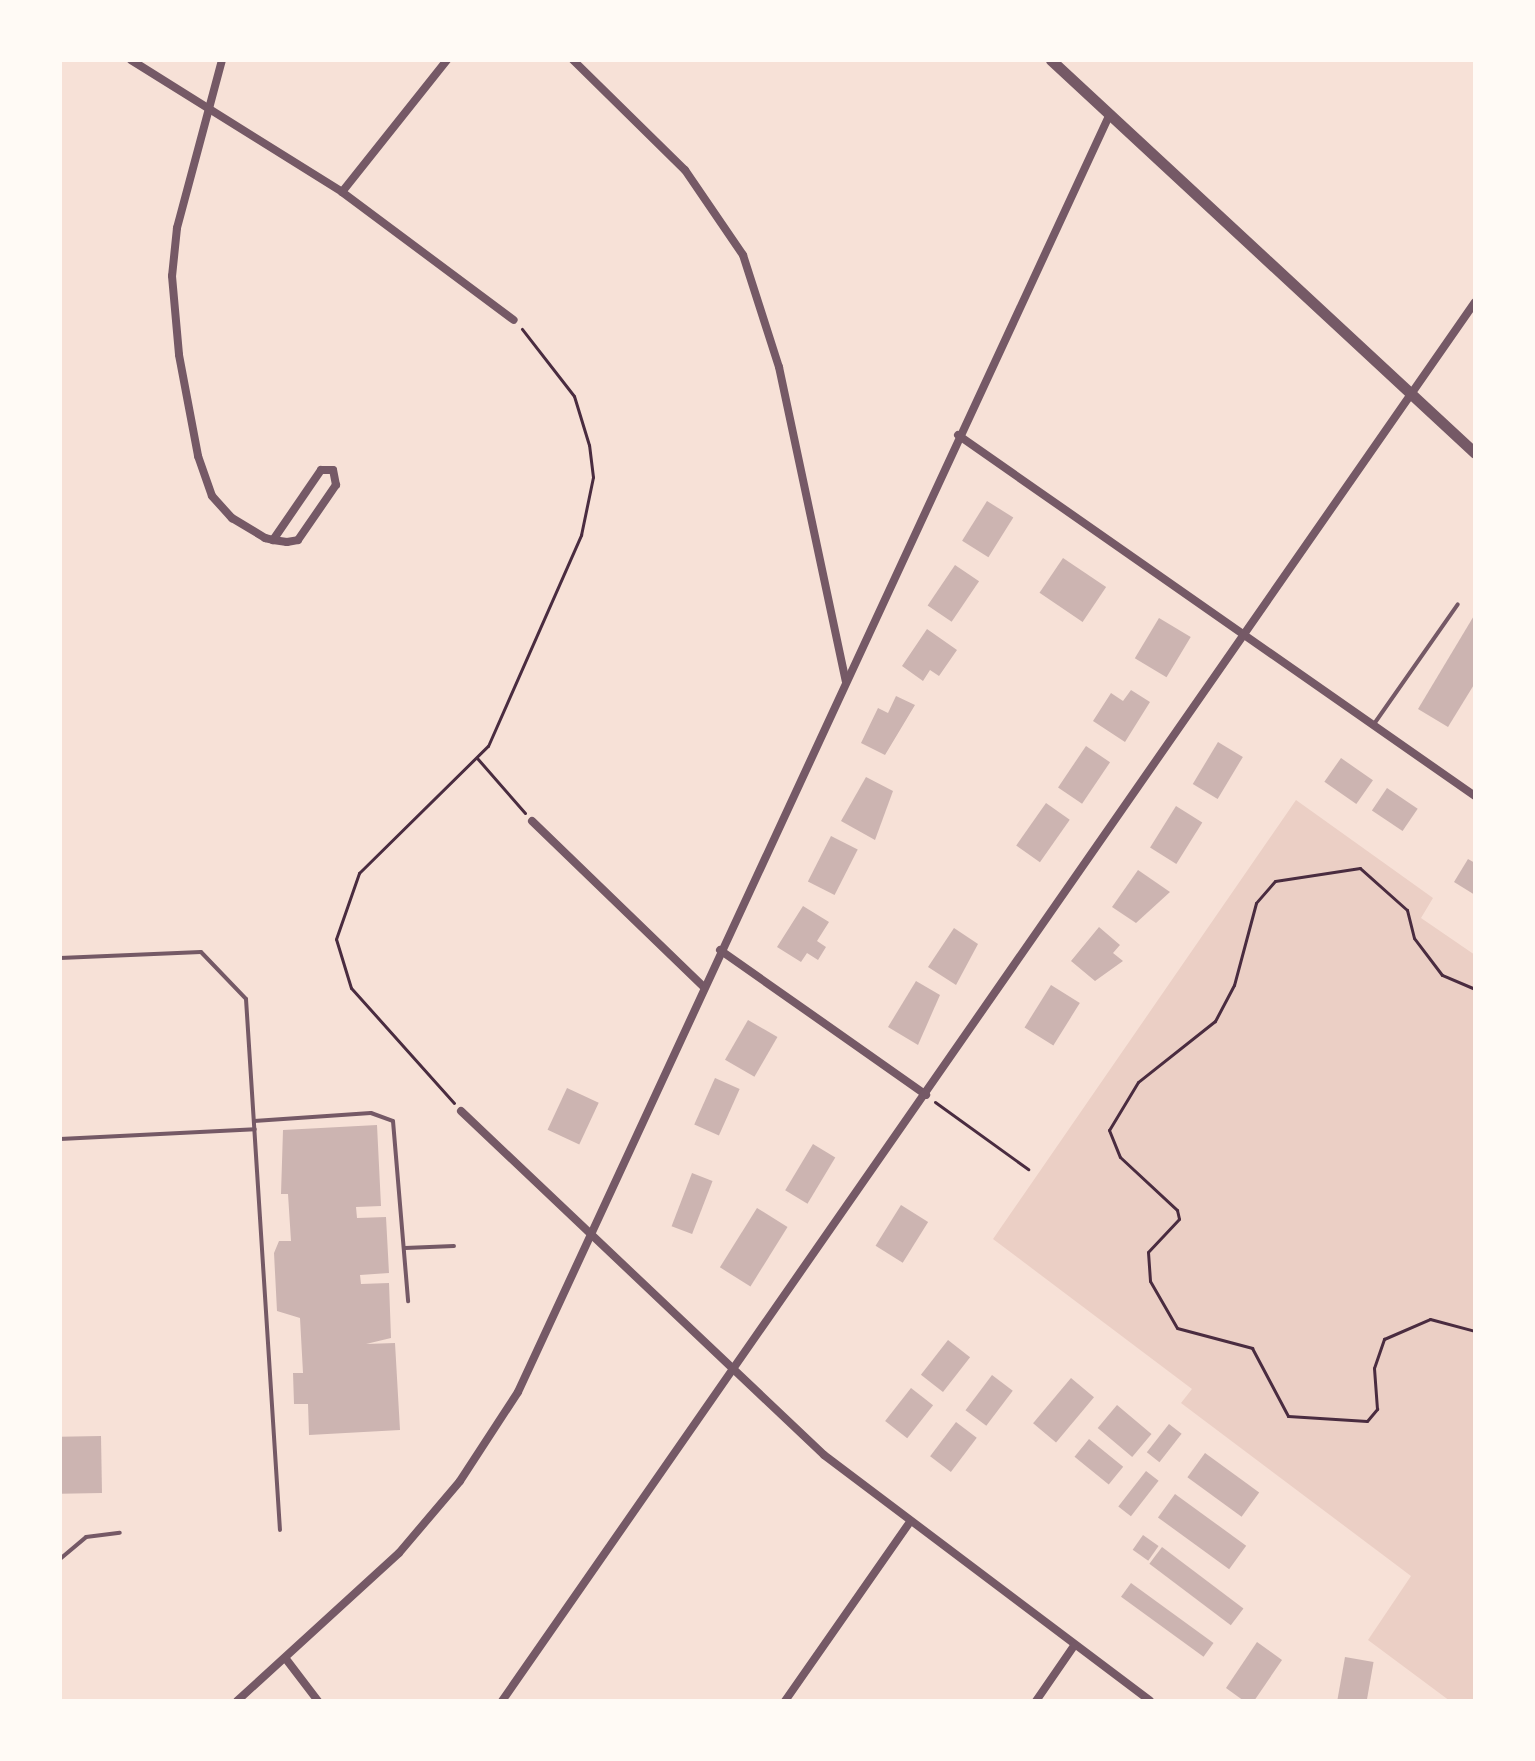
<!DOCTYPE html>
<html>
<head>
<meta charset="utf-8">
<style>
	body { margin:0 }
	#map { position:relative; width:1535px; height:1761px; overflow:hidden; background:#f7e1d7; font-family:"Source Sans 3",sans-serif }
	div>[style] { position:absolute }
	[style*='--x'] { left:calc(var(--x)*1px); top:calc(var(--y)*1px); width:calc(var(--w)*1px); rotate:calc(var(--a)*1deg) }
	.green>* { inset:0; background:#ebcfc5 }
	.building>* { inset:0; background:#ccb4b1; transform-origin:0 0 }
	.path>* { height:3px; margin:-1.5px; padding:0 1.5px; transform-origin:1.5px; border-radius:1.5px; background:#4a2c40 }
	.service>* { height:4px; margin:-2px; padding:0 2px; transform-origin:2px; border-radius:2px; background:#755966 }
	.minor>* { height:8px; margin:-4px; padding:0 4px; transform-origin:4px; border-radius:4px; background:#755966 }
	.tertiary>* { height:11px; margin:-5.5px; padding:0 5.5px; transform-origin:5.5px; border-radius:5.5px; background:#755966 }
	span { translate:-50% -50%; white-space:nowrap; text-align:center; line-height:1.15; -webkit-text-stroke:6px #fffaf5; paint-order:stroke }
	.frame { position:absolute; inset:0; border:62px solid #fffaf5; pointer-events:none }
</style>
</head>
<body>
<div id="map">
	<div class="green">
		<i style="clip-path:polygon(1296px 800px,1433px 898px,1421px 918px,1475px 955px,1475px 1701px,1450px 1701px,1368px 1640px,1411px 1576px,1181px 1403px,1192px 1389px,993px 1239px)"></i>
	</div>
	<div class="building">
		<i style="left:987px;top:501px;width:31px;height:47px;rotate:32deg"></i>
		<i style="left:1063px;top:558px;width:52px;height:42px;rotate:34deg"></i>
		<i style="left:955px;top:565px;width:29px;height:49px;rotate:34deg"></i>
		<i style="clip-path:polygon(1475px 614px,1475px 683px,1448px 727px,1418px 709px)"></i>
		<i style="left:1159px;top:618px;width:37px;height:47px;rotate:31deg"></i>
		<i style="clip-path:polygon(927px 629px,957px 650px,939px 676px,930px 670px,923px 681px,902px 666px)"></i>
		<i style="clip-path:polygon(1131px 690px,1150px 702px,1125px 742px,1093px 721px,1111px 693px,1123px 701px)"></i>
		<i style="clip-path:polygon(896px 696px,915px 705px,885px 755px,861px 743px,878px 708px,888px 713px)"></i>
		<i style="left:1218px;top:742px;width:29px;height:49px;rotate:31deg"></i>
		<i style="left:1086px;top:746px;width:29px;height:50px;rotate:34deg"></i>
		<i style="left:1341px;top:758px;width:39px;height:29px;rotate:35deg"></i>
		<i style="clip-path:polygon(866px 777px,893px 791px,875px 840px,841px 821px)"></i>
		<i style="left:1387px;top:788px;width:37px;height:27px;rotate:34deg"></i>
		<i style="left:1046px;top:803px;width:29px;height:52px;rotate:35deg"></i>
		<i style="left:1176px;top:806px;width:31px;height:49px;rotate:32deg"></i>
		<i style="left:831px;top:836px;width:30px;height:51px;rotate:27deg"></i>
		<i style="clip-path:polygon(1468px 859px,1475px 863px,1475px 895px,1454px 882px)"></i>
		<i style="clip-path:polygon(1138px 870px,1170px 892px,1136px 923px,1112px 907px)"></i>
		<i style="clip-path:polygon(803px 906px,829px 922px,817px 941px,826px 947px,818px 960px,807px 953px,801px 962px,777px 947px)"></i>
		<i style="clip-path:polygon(1099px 927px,1120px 945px,1113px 953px,1123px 961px,1095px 981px,1071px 961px)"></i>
		<i style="clip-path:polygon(954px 928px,978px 944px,956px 985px,928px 967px)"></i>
		<i style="clip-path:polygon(916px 981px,940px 995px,918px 1045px,888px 1027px)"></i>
		<i style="left:1051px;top:985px;width:34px;height:50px;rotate:32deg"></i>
		<i style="left:748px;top:1020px;width:34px;height:46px;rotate:30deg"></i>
		<i style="left:715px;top:1078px;width:27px;height:51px;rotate:24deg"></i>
		<i style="left:567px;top:1088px;width:35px;height:46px;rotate:25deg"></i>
		<i style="clip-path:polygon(377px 1125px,381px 1206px,356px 1207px,357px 1218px,386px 1217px,389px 1273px,360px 1275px,361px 1284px,389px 1283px,391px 1338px,366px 1344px,395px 1343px,400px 1430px,309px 1435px,308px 1404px,294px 1404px,293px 1373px,303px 1373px,300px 1318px,277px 1311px,274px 1253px,279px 1241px,291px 1241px,288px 1194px,281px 1194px,283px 1130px)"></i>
		<i style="left:813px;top:1144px;width:26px;height:54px;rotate:31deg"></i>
		<i style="left:692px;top:1173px;width:22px;height:57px;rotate:21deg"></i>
		<i style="left:901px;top:1205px;width:32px;height:48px;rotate:32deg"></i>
		<i style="left:757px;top:1208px;width:36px;height:70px;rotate:32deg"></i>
		<i style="left:948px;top:1340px;width:28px;height:44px;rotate:38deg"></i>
		<i style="left:992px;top:1375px;width:26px;height:44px;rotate:37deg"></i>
		<i style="left:1071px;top:1378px;width:30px;height:59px;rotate:40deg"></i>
		<i style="left:911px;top:1388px;width:28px;height:42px;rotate:38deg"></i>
		<i style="left:1117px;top:1405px;width:45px;height:30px;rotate:40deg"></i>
		<i style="left:956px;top:1422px;width:26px;height:43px;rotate:37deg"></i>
		<i style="left:1169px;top:1424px;width:16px;height:36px;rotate:38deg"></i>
		<i style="left:101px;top:1436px;width:57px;height:41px;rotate:89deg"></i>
		<i style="left:1089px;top:1439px;width:44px;height:23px;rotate:39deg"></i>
		<i style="left:1205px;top:1453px;width:67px;height:30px;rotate:36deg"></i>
		<i style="left:1146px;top:1471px;width:16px;height:45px;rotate:38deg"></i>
		<i style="left:1175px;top:1494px;width:88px;height:29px;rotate:36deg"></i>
		<i style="left:1143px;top:1535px;width:19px;height:18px;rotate:35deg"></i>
		<i style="left:1162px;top:1547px;width:102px;height:21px;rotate:37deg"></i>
		<i style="left:1131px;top:1583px;width:102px;height:17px;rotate:36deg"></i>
		<i style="clip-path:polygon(1257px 1642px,1282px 1660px,1254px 1701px,1244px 1701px,1226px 1688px)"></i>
		<i style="left:1345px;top:1657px;width:29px;height:45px;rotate:10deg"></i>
	</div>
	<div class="path">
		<i style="--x:477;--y:758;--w:73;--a:48.9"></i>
		<i style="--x:1475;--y:989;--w:36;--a:-157"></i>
		<i style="--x:1442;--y:975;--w:46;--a:-127.1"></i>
		<i style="--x:1414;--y:938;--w:29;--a:-104"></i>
		<i style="--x:1407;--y:910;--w:63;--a:-138.2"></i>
		<i style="--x:1360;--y:868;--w:86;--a:171.3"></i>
		<i style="--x:1275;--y:881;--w:29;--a:131"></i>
		<i style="--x:1256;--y:903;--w:85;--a:105"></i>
		<i style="--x:1234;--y:985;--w:41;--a:117.8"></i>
		<i style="--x:1215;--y:1021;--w:98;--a:141.6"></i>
		<i style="--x:1138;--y:1082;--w:56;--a:121.1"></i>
		<i style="--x:1109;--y:1130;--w:29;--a:68"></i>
		<i style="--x:1120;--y:1157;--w:78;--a:42.9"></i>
		<i style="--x:1177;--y:1210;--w:9;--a:77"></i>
		<i style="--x:1179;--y:1219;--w:45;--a:133.2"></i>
		<i style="--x:1148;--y:1252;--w:29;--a:86"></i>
		<i style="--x:1150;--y:1281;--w:54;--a:60.1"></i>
		<i style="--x:1177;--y:1328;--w:78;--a:14.9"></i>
		<i style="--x:1252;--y:1348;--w:77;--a:62.1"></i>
		<i style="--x:1288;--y:1416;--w:79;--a:3.6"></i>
		<i style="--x:1367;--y:1421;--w:16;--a:-50"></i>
		<i style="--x:1377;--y:1409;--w:41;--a:-94.2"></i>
		<i style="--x:1374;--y:1368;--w:31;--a:-71"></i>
		<i style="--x:1384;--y:1339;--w:50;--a:-23.5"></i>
		<i style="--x:1430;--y:1319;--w:47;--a:14.9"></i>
		<i style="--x:935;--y:1102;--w:115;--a:35.8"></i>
		<i style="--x:454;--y:1103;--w:154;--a:-131.8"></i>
		<i style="--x:351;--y:988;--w:51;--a:-107"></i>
		<i style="--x:336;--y:939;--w:70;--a:-70.8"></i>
		<i style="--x:359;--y:873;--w:181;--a:-44.6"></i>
		<i style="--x:488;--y:746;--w:231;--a:-66.2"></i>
		<i style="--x:581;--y:535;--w:59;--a:-78.3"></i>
		<i style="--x:593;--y:477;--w:32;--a:-97"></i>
		<i style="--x:589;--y:445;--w:51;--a:-107"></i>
		<i style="--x:574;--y:396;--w:85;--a:-127.8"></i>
	</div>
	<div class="service">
		<i style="--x:1374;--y:724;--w:146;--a:-55"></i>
		<i style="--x:60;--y:958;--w:141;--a:-2.4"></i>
		<i style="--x:201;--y:952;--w:65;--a:46.2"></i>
		<i style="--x:246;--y:999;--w:532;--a:86.34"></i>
		<i style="--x:254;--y:1121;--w:117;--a:-3.9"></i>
		<i style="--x:371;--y:1113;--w:23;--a:20"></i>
		<i style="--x:393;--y:1121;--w:181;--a:85.2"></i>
		<i style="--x:60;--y:1139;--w:195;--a:-2.9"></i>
		<i style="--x:405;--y:1248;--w:49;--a:-2.3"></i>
		<i style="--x:60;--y:1559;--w:34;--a:-40"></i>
		<i style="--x:86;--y:1537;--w:34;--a:-7"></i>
	</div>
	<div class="minor">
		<i style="--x:131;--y:60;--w:249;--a:32"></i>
		<i style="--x:342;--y:192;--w:214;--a:36.7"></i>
		<i style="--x:222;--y:60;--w:174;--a:105"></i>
		<i style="--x:177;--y:228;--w:48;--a:95.9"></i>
		<i style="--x:172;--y:276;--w:79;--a:84.9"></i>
		<i style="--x:179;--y:355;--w:103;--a:79.3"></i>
		<i style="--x:198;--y:456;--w:42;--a:70.7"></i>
		<i style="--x:212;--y:496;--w:30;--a:48"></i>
		<i style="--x:232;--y:518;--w:39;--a:31"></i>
		<i style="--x:265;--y:538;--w:8;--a:14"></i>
		<i style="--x:273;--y:540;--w:14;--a:8"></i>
		<i style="--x:287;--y:542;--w:11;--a:-10"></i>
		<i style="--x:298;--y:540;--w:67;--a:-55.4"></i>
		<i style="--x:336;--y:485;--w:15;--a:-101"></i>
		<i style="--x:333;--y:470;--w:12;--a:180"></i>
		<i style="--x:321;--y:470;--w:85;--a:124.4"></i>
		<i style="--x:573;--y:60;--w:157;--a:44.5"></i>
		<i style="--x:685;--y:170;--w:103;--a:55.7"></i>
		<i style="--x:743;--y:255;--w:118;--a:72.2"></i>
		<i style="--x:779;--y:367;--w:321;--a:78"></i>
		<i style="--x:342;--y:192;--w:169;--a:-51.5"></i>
		<i style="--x:958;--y:435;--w:631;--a:34.93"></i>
		<i style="--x:532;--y:821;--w:239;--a:44"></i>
		<i style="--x:720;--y:950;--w:252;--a:35.1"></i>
		<i style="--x:461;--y:1111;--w:500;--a:43.46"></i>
		<i style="--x:824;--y:1455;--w:408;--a:37"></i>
		<i style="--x:286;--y:1659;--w:53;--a:52.7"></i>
		<i style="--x:237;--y:1701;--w:219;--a:-42.4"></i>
		<i style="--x:399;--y:1553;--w:94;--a:-49.7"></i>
		<i style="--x:460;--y:1481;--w:106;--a:-56.9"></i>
		<i style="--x:518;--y:1392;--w:1408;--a:-65.15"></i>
		<i style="--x:502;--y:1701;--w:1704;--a:-55.18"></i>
		<i style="--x:785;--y:1701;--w:218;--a:-55.1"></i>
		<i style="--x:1036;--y:1701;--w:67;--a:-55.4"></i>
	</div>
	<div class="tertiary">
		<i style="--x:1051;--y:60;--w:578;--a:42.83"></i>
	</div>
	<div class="frame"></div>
</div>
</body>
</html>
